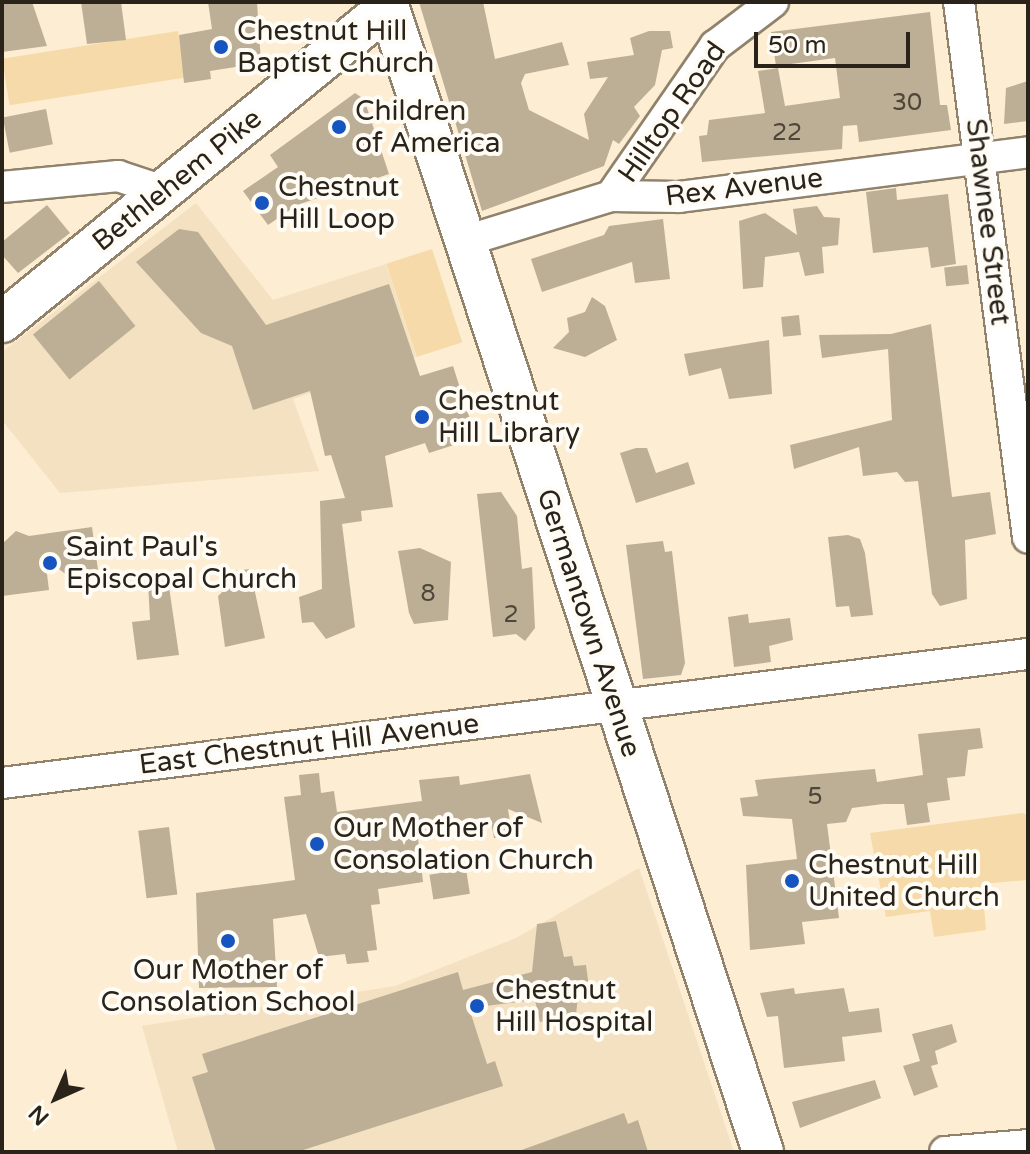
<!DOCTYPE html>
<html>
<head>
<meta charset="utf-8">
<style>
	body { margin:0 }
	#map { position:relative; width:1030px; height:1154px; overflow:hidden; background:#fcedd3; font-family:"Varela Round",sans-serif }
	div>[style] { position:absolute }
	[style*='--x'] { left:calc(var(--x)*1px); top:calc(var(--y)*1px); width:calc(var(--w)*1px); rotate:calc(var(--a)*1deg) }
	.built>* { inset:0; background:#f4e1c1 }
	.green>* { inset:0; background:#f6daa9; transform-origin:0 0 }
	.building>* { inset:0; background:#bdaf96; transform-origin:0 0 }
	.roads { filter:drop-shadow(2px 0 #90826b) drop-shadow(-2px 0 #90826b) drop-shadow(0 2px #90826b) drop-shadow(0 -2px #90826b) }
	.minor>* { height:30px; margin:-15px; padding:0 15px; transform-origin:15px; border-radius:15px; background:#fff }
	.major>* { height:40px; margin:-20px; padding:0 20px; transform-origin:20px; border-radius:20px; background:#fff }
	.dots>* { width:22px; height:22px; translate:-50% -50%; box-sizing:border-box; border:4px solid #fffcf6; border-radius:50% }
	span { translate:-50% -50%; white-space:nowrap; text-align:center; line-height:1.15; -webkit-text-stroke:8px #fffcf6; paint-order:stroke }
	.number-label { font-size:24px; color:#4e4639 }
	.number-label span { -webkit-text-stroke-width:0 }
	.poi-label { font-size:28px; color:#29231a }
	.left { translate:0 -50%; text-align:left }
	.street-label { font-size:28px; color:#29231a }
	.frame { position:absolute; inset:0; border:4px solid #29231a; pointer-events:none }
	.north { position:absolute; left:16px; top:1058px; width:80px; height:80px; -webkit-text-stroke:6px #fffcf6; paint-order:stroke; rotate:225deg; font-size:22px; font-weight:700; line-height:32px; text-align:center; color:#29231a }
	.north::after { content:''; display:block; margin:auto; width:28px; height:36px; background:#29231a; clip-path:polygon(50% 0,100% 100%,50% 72%,0 100%) }
	.scale { position:absolute; left:754px; top:32px; width:156px; height:36px; box-sizing:border-box; border:4px solid #29231a; border-top:0; padding-left:10px; font-size:24px; line-height:28px; white-space:nowrap; color:#29231a; -webkit-text-stroke:6px #fffcf6; paint-order:stroke }
</style>
</head>
<body>
<div id="map">
	<div class="built">
		<i style="clip-path:polygon(196px 203px,273px 300px,386px 264px,416px 357px,293px 399px,319px 471px,60px 493px,2px 420px,2px 352px)"></i>
		<i style="clip-path:polygon(639px 868px,734px 1152px,178px 1152px,142px 1026px,395px 986px,516px 938px)"></i>
	</div>
	<div class="green">
		<i style="left:178px;top:31px;width:47px;height:178px;rotate:81deg"></i>
		<i style="left:432px;top:249px;width:98px;height:48px;rotate:72deg"></i>
		<i style="clip-path:polygon(1022px 813px,1028px 815px,1028px 880px,982px 884px,986px 930px,934px 937px,930px 911px,886px 917px,870px 833px)"></i>
	</div>
	<div class="building">
		<i style="clip-path:polygon(2px 2px,32px 2px,47px 46px,2px 52px)"></i>
		<i style="clip-path:polygon(81px 2px,121px 2px,126px 40px,87px 44px)"></i>
		<i style="clip-path:polygon(208px 2px,257px 2px,261px 63px,210px 71px,211px 79px,184px 83px,179px 35px,212px 29px)"></i>
		<i style="clip-path:polygon(419px 2px,483px 2px,495px 59px,562px 42px,569px 65px,525px 74px,521px 83px,529px 110px,589px 140px,584px 114px,608px 77px,590px 79px,587px 62px,634px 55px,630px 38px,649px 31px,670px 31px,673px 48px,662px 50px,655px 85px,634px 107px,640px 116px,619px 144px,613px 140px,604px 166px,482px 211px)"></i>
		<i style="clip-path:polygon(930px 12px,940px 105px,947px 105px,951px 130px,859px 142px,857px 125px,843px 126px,842px 149px,702px 162px,699px 136px,707px 135px,709px 120px,765px 113px,758px 71px,778px 68px,785px 106px,840px 98px,835px 58px,776px 66px,771px 32px)"></i>
		<i style="clip-path:polygon(1028px 81px,1028px 121px,1004px 124px,1006px 88px)"></i>
		<i style="clip-path:polygon(355px 93px,364px 99px,389px 174px,297px 205px,268px 225px,243px 191px,278px 167px,270px 155px)"></i>
		<i style="left:46px;top:109px;width:36px;height:44px;rotate:79deg"></i>
		<i style="clip-path:polygon(896px 188px,897px 200px,948px 194px,956px 264px,931px 268px,928px 247px,873px 253px,866px 192px)"></i>
		<i style="clip-path:polygon(47px 205px,70px 233px,18px 273px,2px 255px,2px 242px)"></i>
		<i style="clip-path:polygon(817px 206px,824px 217px,840px 218px,838px 245px,822px 247px,824px 273px,805px 276px,799px 252px,765px 257px,763px 287px,743px 289px,739px 221px,765px 213px,797px 235px,793px 209px)"></i>
		<i style="clip-path:polygon(663px 219px,670px 279px,635px 283px,632px 262px,542px 292px,531px 259px,604px 235px,609px 226px)"></i>
		<i style="clip-path:polygon(179px 229px,198px 232px,266px 325px,389px 284px,420px 376px,453px 366px,476px 438px,429px 453px,425px 443px,385px 456px,393px 507px,361px 511px,362px 521px,342px 524px,355px 627px,326px 639px,313px 622px,302px 623px,299px 597px,322px 589px,320px 501px,345px 498px,331px 455px,325px 456px,310px 391px,253px 410px,232px 346px,201px 333px,136px 262px)"></i>
		<i style="left:967px;top:265px;width:19px;height:23px;rotate:84deg"></i>
		<i style="left:99px;top:281px;width:58px;height:85px;rotate:51deg"></i>
		<i style="clip-path:polygon(592px 297px,605px 306px,617px 340px,585px 357px,553px 348px,569px 332px,567px 318px,585px 312px)"></i>
		<i style="left:799px;top:315px;width:20px;height:18px;rotate:84deg"></i>
		<i style="clip-path:polygon(931px 324px,952px 497px,990px 492px,996px 534px,965px 540px,967px 599px,940px 606px,932px 594px,918px 481px,905px 482px,897px 472px,863px 476px,859px 447px,794px 469px,790px 445px,892px 420px,888px 349px,822px 358px,819px 335px,891px 334px)"></i>
		<i style="clip-path:polygon(769px 340px,772px 394px,729px 399px,721px 368px,689px 376px,684px 354px)"></i>
		<i style="clip-path:polygon(636px 448px,647px 448px,656px 473px,688px 462px,695px 484px,636px 503px,620px 453px)"></i>
		<i style="clip-path:polygon(501px 492px,517px 516px,522px 569px,532px 567px,535px 628px,525px 641px,516px 634px,493px 637px,477px 494px)"></i>
		<i style="clip-path:polygon(92px 527px,98px 570px,78px 584px,45px 558px,49px 590px,2px 596px,2px 544px,16px 531px,29px 536px)"></i>
		<i style="clip-path:polygon(848px 535px,860px 539px,865px 553px,873px 615px,851px 617px,849px 606px,836px 607px,828px 537px)"></i>
		<i style="clip-path:polygon(663px 541px,665px 552px,672px 551px,685px 663px,681px 675px,643px 679px,626px 545px)"></i>
		<i style="clip-path:polygon(420px 548px,451px 562px,448px 620px,414px 624px,409px 613px,398px 551px)"></i>
		<i style="clip-path:polygon(250px 569px,265px 638px,225px 647px,218px 596px,234px 581px,233px 571px)"></i>
		<i style="clip-path:polygon(168px 580px,179px 655px,137px 660px,132px 622px,150px 620px,148px 582px)"></i>
		<i style="clip-path:polygon(748px 614px,749px 623px,790px 618px,793px 640px,769px 646px,771px 662px,734px 667px,728px 617px)"></i>
		<i style="clip-path:polygon(980px 728px,983px 748px,968px 750px,965px 776px,947px 778px,950px 800px,927px 803px,930px 822px,907px 825px,904px 804px,883px 804px,852px 808px,846px 822px,827px 824px,839px 918px,802px 922px,805px 944px,750px 950px,746px 865px,797px 859px,792px 819px,743px 816px,740px 798px,758px 796px,755px 780px,863px 770px,875px 769px,877px 782px,923px 775px,918px 734px)"></i>
		<i style="clip-path:polygon(319px 773px,321px 793px,334px 791px,337px 812px,422px 801px,419px 780px,459px 776px,460px 785px,530px 774px,542px 823px,508px 809px,512px 835px,494px 838px,490px 817px,460px 821px,461px 832px,454px 834px,418px 838px,423px 882px,378px 889px,380px 904px,371px 905px,377px 950px,367px 951px,369px 962px,347px 964px,345px 954px,319px 957px,306px 914px,273px 919px,277px 987px,199px 988px,196px 893px,295px 880px,284px 797px,301px 795px,299px 775px)"></i>
		<i style="left:169px;top:827px;width:68px;height:31px;rotate:83deg"></i>
		<i style="left:466px;top:869px;width:25px;height:37px;rotate:81deg"></i>
		<i style="clip-path:polygon(556px 921px,564px 957px,572px 956px,574px 966px,586px 965px,590px 995px,578px 996px,576px 1015px,540px 1022px,535px 1000px,469px 1008px,487px 1064px,495px 1061px,503px 1086px,297px 1152px,216px 1152px,192px 1077px,208px 1072px,202px 1054px,458px 972px,463px 990px,532px 972px,537px 924px)"></i>
		<i style="clip-path:polygon(794px 988px,795px 994px,844px 988px,849px 1012px,879px 1008px,882px 1032px,842px 1037px,845px 1061px,784px 1068px,778px 1016px,767px 1017px,760px 993px)"></i>
		<i style="clip-path:polygon(952px 1024px,957px 1042px,935px 1051px,938px 1064px,931px 1066px,938px 1087px,914px 1096px,903px 1066px,920px 1061px,912px 1034px)"></i>
		<i style="clip-path:polygon(875px 1080px,881px 1098px,800px 1128px,792px 1102px)"></i>
		<i style="clip-path:polygon(624px 1113px,628px 1124px,638px 1120px,648px 1152px,516px 1152px)"></i>
	</div>
	<div class="roads">
		<div class="minor">
			<i style="--x:959;--y:2;--w:540;--a:82.66"></i>
			<i style="--x:2;--y:187;--w:117;--a:-5.4"></i>
			<i style="--x:118;--y:176;--w:47;--a:18.4"></i>
			<i style="--x:611;--y:196;--w:183;--a:-55.3"></i>
			<i style="--x:715;--y:46;--w:73;--a:-37.2"></i>
			<i style="--x:465;--y:241;--w:153;--a:-17.1"></i>
			<i style="--x:611;--y:196;--w:68;--a:0.8"></i>
			<i style="--x:679;--y:197;--w:352;--a:-7.3"></i>
			<i style="--x:2;--y:783;--w:1034;--a:-7.17"></i>
			<i style="--x:945;--y:1152;--w:83;--a:-4.8"></i>
		</div>
		<div class="major">
			<i style="--x:387;--y:2;--w:1210;--a:71.89"></i>
			<i style="--x:2;--y:322;--w:498;--a:-39.2"></i>
		</div>
	</div>
	<div class="dots">
		<i style="left:221px;top:47px;background:#1654c0"></i>
		<i style="left:339px;top:127px;background:#1654c0"></i>
		<i style="left:262px;top:203px;background:#1654c0"></i>
		<i style="left:422px;top:417px;background:#1654c0"></i>
		<i style="left:50px;top:563px;background:#1654c0"></i>
		<i style="left:317px;top:844px;background:#1654c0"></i>
		<i style="left:792px;top:881px;background:#1654c0"></i>
		<i style="left:228px;top:941px;background:#1654c0"></i>
		<i style="left:477px;top:1006px;background:#1654c0"></i>
	</div>
	<div class="number-label">
		<span style="left:907px;top:103px">30</span>
		<span style="left:787px;top:133px">22</span>
		<span style="left:428px;top:594px">8</span>
		<span style="left:511px;top:615px">2</span>
		<span style="left:815px;top:797px">5</span>
	</div>
	<div class="poi-label">
		<span class="left" style="left:237px;top:47px">Chestnut Hill<br>Baptist Church</span>
		<span class="left" style="left:355px;top:127px">Children<br>of America</span>
		<span class="left" style="left:278px;top:203px">Chestnut<br>Hill Loop</span>
		<span class="left" style="left:438px;top:417px">Chestnut<br>Hill Library</span>
		<span class="left" style="left:66px;top:563px">Saint Paul's<br>Episcopal Church</span>
		<span class="left" style="left:333px;top:844px">Our Mother of<br>Consolation Church</span>
		<span class="left" style="left:808px;top:881px">Chestnut Hill<br>United Church</span>
		<span style="left:228px;top:986px">Our Mother of<br>Consolation School</span>
		<span class="left" style="left:495px;top:1006px">Chestnut<br>Hill Hospital</span>
	</div>
	<div class="street-label">
		<span style="left:672px;top:112px;rotate:-55deg">Hilltop Road</span>
		<span style="left:177px;top:180px;rotate:-39deg">Bethlehem Pike</span>
		<span style="left:744px;top:187px;rotate:-7deg">Rex Avenue</span>
		<span style="left:988px;top:222px;rotate:83deg">Shawnee Street</span>
		<span style="left:589px;top:623px;rotate:72deg">Germantown Avenue</span>
		<span style="left:309px;top:744px;rotate:-7deg">East Chestnut Hill Avenue</span>
	</div>
	<div class="frame"></div>
	<div class="north">N</div>
	<div class="scale">50 m</div>
</div>
</body>
</html>
